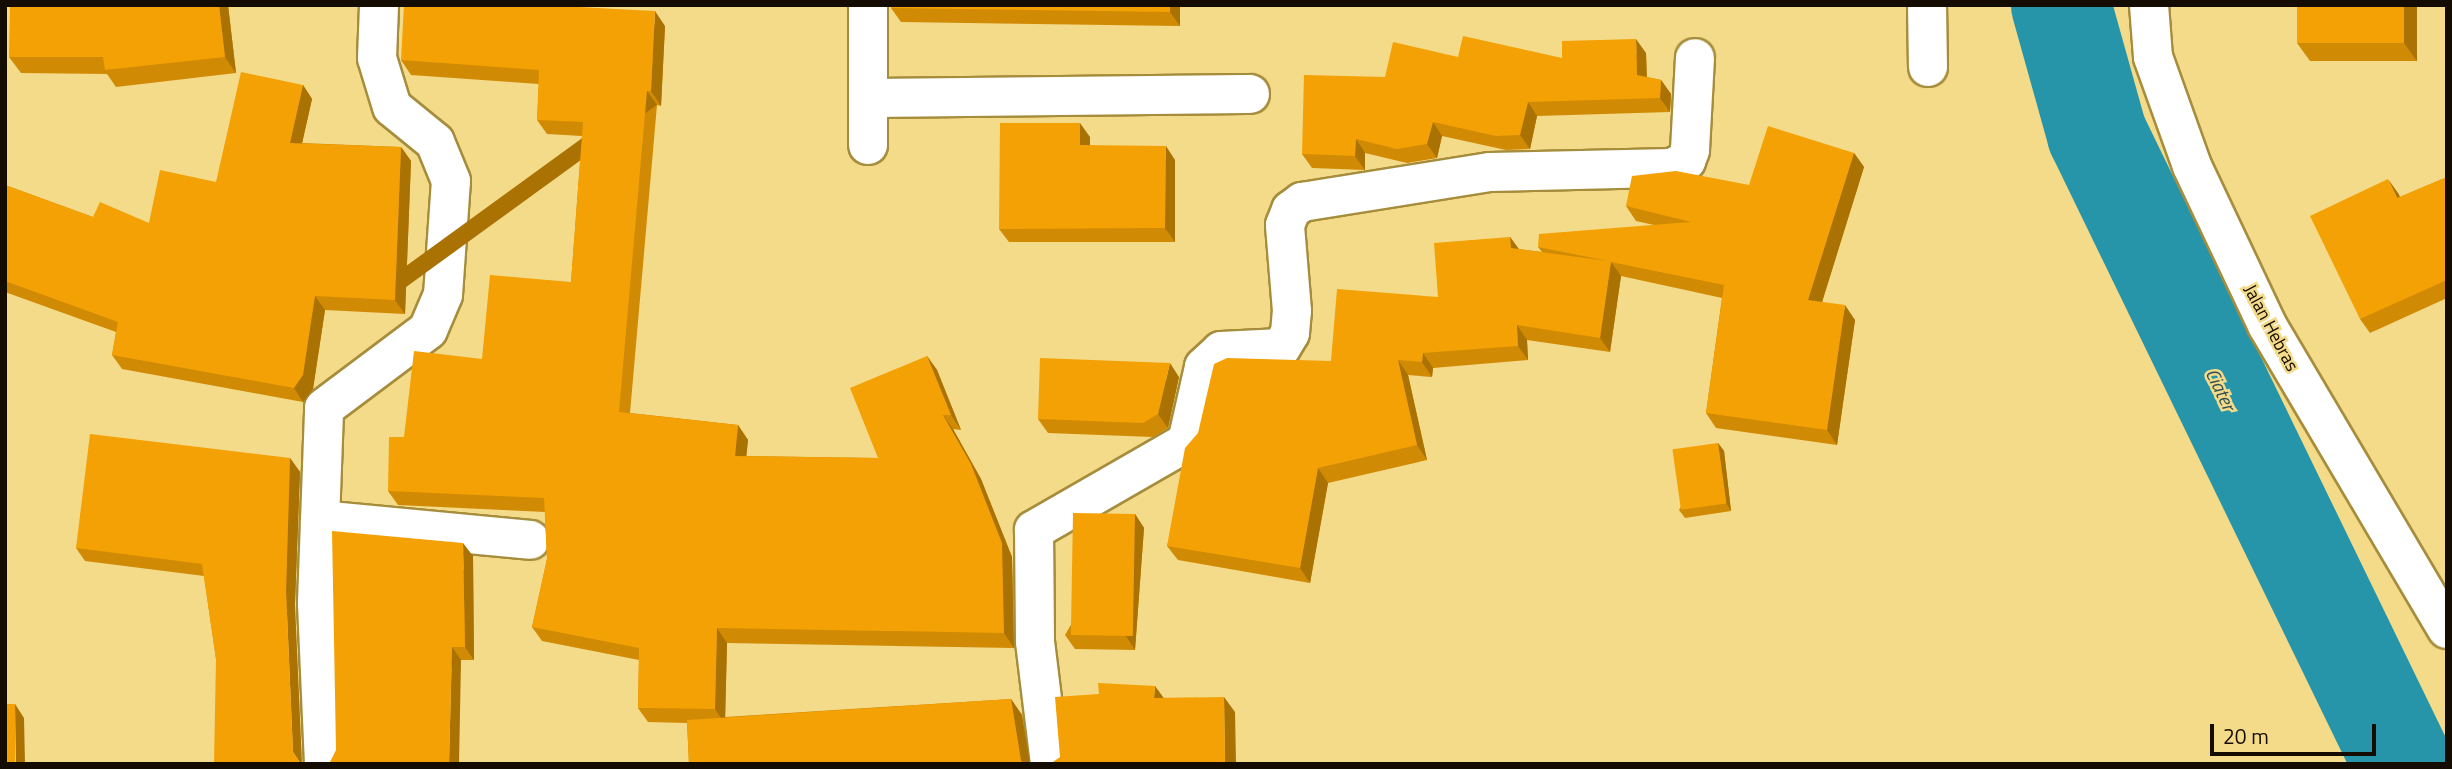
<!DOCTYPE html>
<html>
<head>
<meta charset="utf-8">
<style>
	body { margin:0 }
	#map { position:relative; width:2452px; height:769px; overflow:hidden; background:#f4db8a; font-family:"Titillium Web",sans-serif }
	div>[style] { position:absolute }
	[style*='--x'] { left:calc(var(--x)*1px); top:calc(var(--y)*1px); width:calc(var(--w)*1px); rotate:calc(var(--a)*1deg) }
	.river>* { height:100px; margin:-50px; padding:0 50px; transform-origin:50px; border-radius:50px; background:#2695a9 }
	.roads { filter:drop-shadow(2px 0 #a68d3c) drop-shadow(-2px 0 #a68d3c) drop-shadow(0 2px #a68d3c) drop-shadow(0 -2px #a68d3c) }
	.street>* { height:38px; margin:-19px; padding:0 19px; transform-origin:19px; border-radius:19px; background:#fff }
	.wall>* { inset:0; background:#d18a03 }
	.shaded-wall>* { inset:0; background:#aa7103; transform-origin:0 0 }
	.building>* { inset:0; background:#f3a104; transform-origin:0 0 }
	span { translate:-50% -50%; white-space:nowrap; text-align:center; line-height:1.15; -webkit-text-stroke:5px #f4db8a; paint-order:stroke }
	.street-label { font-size:18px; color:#140c00 }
	.water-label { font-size:19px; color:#315158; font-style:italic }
	.frame { position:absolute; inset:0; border:7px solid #140c00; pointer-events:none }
	.scale { position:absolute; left:2210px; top:724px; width:166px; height:32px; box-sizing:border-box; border:4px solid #140c00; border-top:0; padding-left:9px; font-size:21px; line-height:24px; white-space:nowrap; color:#140c00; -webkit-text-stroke:5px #f4db8a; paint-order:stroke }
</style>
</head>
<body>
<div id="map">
	<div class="river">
		<i style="--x:2061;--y:5;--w:134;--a:74.4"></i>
		<i style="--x:2097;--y:134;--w:700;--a:64.09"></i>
	</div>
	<div class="roads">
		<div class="street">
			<i style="--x:868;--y:5;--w:140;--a:90"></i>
			<i style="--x:1927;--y:5;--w:62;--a:89.1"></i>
			<i style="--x:2149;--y:5;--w:52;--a:85.6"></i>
			<i style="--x:2153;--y:57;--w:116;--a:70.3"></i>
			<i style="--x:2192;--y:166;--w:176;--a:64.7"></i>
			<i style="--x:2267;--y:325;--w:353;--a:59.4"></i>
			<i style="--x:869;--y:98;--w:381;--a:-0.6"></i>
			<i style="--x:320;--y:520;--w:211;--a:5.4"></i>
			<i style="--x:324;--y:764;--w:161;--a:-92.5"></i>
			<i style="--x:317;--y:603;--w:195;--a:-87.9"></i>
			<i style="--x:324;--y:408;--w:130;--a:-36.9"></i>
			<i style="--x:428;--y:330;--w:38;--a:-67"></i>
			<i style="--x:443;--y:295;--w:114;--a:-86"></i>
			<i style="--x:451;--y:181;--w:42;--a:-112.3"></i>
			<i style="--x:435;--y:142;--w:55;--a:-140.9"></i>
			<i style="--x:392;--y:107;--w:51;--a:-107"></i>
			<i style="--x:377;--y:58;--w:53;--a:-87.8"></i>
			<i style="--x:1050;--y:764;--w:124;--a:-97"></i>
			<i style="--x:1035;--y:641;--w:111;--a:-90.5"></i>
			<i style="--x:1034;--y:530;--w:177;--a:-29.9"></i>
			<i style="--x:1187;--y:442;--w:77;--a:-77.2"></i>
			<i style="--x:1204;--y:367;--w:23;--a:-43"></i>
			<i style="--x:1221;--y:351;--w:60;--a:-2.9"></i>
			<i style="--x:1281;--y:348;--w:17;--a:-59"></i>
			<i style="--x:1290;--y:333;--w:22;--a:-85"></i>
			<i style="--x:1292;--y:311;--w:86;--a:-94.7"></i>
			<i style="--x:1285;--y:225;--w:16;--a:-68"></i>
			<i style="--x:1291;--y:210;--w:14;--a:-36"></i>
			<i style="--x:1302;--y:202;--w:190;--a:-9.1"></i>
			<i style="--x:1490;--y:172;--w:182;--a:-1.3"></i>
			<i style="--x:1672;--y:168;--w:16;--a:-27"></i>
			<i style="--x:1686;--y:161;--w:12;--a:-70"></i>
			<i style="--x:1690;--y:150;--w:92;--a:-86.9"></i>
		</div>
	</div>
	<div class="wall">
		<i style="clip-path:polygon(228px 5px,236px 73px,116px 87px,107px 74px,21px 73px,9px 57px)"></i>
		<i style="clip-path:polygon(1180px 5px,1180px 26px,901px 22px,891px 8px)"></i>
		<i style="clip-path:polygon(2297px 5px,2417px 5px,2417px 61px,2310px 61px,2297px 43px)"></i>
		<i style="clip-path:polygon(552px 6px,665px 26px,661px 106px,657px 105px,630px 413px,738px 425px,748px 440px,746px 456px,878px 458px,927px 356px,937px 370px,961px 430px,953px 429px,981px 479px,1012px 557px,1014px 648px,727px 643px,725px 717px,1011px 699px,1022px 715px,1030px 764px,689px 764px,687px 723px,648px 722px,638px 708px,639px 660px,542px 641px,532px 627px,547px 559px,545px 512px,398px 505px,388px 491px,404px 437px,482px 359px,571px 282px,582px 136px,547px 134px,537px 120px,539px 84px,411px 75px,401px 60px)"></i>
		<i style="clip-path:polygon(1646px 53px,1647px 77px,1661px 80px,1671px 94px,1670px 112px,1537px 116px,1530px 149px,1506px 150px,1442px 136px,1437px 158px,1407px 163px,1365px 153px,1365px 170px,1312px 168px,1302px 154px,1385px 77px,1458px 57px,1562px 58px)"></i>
		<i style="clip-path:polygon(303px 85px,312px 99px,302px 143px,401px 147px,411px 161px,405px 314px,325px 310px,313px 389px,303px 402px,122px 369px,112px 355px,116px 332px,5px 292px,5px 185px,93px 217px,149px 223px,216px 182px)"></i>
		<i style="clip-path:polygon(1090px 137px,1090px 145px,1175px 160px,1175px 242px,1009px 242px,999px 229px)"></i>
		<i style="clip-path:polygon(1854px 153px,1864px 167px,1822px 302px,1855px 320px,1837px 445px,1716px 428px,1706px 413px,1722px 298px,1621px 276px,1610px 352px,1527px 340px,1528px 360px,1433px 368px,1432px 377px,1408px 375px,1427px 460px,1328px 483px,1310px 583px,1178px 560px,1167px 546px,1198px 433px,1331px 361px,1438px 297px,1510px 237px,1519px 249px,1542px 252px,1538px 247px,1654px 225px,1636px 221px,1626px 206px,1749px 185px)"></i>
		<i style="clip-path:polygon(2447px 177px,2447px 298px,2370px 333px,2360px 319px,2398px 193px,2400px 197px)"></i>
		<i style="clip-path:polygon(1179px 377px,1168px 428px,1153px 437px,1048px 433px,1038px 419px)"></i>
		<i style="clip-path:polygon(1718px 443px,1724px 451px,1731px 511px,1685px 518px,1679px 510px)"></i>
		<i style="clip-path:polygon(290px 458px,300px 472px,295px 604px,216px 659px,204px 576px,85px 561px,76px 548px)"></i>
		<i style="clip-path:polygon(1135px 514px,1144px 528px,1135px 650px,1075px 649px,1065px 635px)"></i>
		<i style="clip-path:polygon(473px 556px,474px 660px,461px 660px,329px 764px)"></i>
	</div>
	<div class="shaded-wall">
		<i style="clip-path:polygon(219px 5px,228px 5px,236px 73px,225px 57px)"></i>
		<i style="clip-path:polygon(1170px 5px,1180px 5px,1180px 26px,1170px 12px)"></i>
		<i style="clip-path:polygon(2404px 5px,2417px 5px,2417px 61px,2404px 43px)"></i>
		<i style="clip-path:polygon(655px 11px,665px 26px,661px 106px,651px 91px)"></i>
		<i style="clip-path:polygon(1636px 39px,1646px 53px,1647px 89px,1637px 75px)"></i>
		<i style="clip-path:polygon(1661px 80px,1671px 94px,1670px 112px,1660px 98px)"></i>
		<i style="clip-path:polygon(303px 85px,312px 99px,299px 157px,290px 143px)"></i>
		<i style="left:647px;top:91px;width:17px;height:322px;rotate:54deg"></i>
		<i style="clip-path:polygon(1528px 102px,1537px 116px,1530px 149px,1520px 135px)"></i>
		<i style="clip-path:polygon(1433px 122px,1442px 136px,1437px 158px,1427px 144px)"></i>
		<i style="clip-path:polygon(1080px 123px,1090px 137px,1090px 159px,1080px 145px)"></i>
		<i style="clip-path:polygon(1356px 139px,1365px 153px,1365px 170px,1355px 156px)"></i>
		<i style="clip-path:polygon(1166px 146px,1175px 160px,1175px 242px,1165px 228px)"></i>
		<i style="clip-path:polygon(401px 147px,411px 161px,405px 314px,395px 300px)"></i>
		<i style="clip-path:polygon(1854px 153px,1864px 167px,1818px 315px,1808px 300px)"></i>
		<i style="clip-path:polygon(2388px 179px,2398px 193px,2407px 212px,2397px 198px)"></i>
		<i style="clip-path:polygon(1510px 237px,1520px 251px,1511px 248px)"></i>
		<i style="clip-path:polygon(1611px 262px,1621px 276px,1610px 352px,1600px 338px)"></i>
		<i style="clip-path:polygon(315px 296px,325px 310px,313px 389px,303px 402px,294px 388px)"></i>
		<i style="clip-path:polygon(1845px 305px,1855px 320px,1837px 445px,1827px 430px)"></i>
		<i style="clip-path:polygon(1517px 325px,1527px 340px,1528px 360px,1518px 346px)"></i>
		<i style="clip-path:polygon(1423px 353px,1433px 368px,1432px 377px,1422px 362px)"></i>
		<i style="clip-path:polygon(927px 356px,937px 370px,961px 430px,951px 415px)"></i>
		<i style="clip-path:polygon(1398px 360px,1408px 375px,1427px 460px,1417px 445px)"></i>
		<i style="clip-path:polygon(1170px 363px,1179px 377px,1168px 428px,1158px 414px)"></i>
		<i style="clip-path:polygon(943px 415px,953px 429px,981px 479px,1012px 557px,1014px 648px,1004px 633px)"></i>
		<i style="clip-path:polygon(738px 425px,748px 440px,745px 470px,735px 456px)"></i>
		<i style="clip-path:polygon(1718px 443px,1724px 451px,1731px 511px,1726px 503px)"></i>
		<i style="clip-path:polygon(290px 458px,300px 472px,295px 604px,302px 764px,301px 764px,293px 752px,286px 591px)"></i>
		<i style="clip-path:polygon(1318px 468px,1328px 483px,1310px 583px,1300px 568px)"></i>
		<i style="clip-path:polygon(1135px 514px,1144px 528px,1135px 650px,1126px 636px)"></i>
		<i style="clip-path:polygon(463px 543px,473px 556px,474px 660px,465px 647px)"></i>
		<i style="clip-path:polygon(717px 628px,727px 643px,725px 724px,715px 709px)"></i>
		<i style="clip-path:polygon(452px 647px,461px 660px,459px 764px,449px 764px)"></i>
		<i style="clip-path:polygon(1155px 686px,1166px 701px,1154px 698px)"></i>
		<i style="clip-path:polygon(1224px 697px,1235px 712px,1236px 764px,1225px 764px)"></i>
		<i style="clip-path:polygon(1011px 699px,1022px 715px,1030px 764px,1023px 764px,1021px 761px)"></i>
		<i style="clip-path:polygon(15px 704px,24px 718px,25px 764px,16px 764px)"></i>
	</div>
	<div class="building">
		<i style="clip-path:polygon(10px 5px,219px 5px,225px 57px,105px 70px,103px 57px,9px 57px)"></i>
		<i style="clip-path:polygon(404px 5px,541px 5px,655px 11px,651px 91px,647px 91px,619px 412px,738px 425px,735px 456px,878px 458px,850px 388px,927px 356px,951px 415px,943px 415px,971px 464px,1002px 543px,1004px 633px,717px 628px,715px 709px,638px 708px,639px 648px,532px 627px,547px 559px,544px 498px,388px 491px,389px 437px,404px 437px,414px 351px,482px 359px,490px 275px,571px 282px,583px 122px,537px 120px,539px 70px,401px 60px)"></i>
		<i style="clip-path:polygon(891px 5px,1170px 5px,1170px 12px,891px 8px)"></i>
		<i style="left:2297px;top:5px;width:107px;height:38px"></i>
		<i style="clip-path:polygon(1463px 36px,1562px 58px,1562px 41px,1636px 39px,1637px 75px,1661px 80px,1660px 98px,1528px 102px,1520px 135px,1496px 136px,1433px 122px,1427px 144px,1397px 149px,1356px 139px,1355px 156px,1302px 154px,1304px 75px,1385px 77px,1393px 42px,1458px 57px)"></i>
		<i style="clip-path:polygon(241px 72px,303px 85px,290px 143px,401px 147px,395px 300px,315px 296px,303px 375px,294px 388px,112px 355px,118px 322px,5px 281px,5px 185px,93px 217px,100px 202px,149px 223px,160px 170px,216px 182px)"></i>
		<i style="clip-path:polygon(1000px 123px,1080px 123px,1080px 145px,1166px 146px,1165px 228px,999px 229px)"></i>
		<i style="clip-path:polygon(1768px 126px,1854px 153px,1808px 300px,1845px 305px,1827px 430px,1706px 413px,1724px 285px,1611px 262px,1600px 338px,1517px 325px,1518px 346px,1423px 353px,1422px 362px,1398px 360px,1417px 445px,1318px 468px,1300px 568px,1167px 546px,1185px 448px,1198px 433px,1214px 364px,1227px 358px,1331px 361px,1337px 289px,1438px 297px,1434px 243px,1510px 237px,1511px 248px,1608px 261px,1538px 247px,1539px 234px,1691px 222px,1626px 206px,1632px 176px,1676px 171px,1749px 185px)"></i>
		<i style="clip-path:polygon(2447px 177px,2447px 280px,2360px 319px,2310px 216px,2388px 179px,2397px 198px)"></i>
		<i style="clip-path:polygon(1040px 358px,1170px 363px,1158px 414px,1143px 423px,1038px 419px)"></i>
		<i style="clip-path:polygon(90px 434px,290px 458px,286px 591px,293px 752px,301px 764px,214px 764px,216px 659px,202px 564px,76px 548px)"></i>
		<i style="left:1718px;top:443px;width:61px;height:46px;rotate:82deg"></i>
		<i style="left:1073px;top:513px;width:62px;height:122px;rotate:1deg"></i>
		<i style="clip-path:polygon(332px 531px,463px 543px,465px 647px,452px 647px,449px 764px,329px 764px,336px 750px)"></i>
		<i style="clip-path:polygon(1098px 683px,1155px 686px,1154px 698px,1224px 697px,1225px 764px,1050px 764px,1060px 757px,1055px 697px,1099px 694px)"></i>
		<i style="clip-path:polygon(1011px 699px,1021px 761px,1027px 764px,689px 764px,687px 720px)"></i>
		<i style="left:5px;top:704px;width:10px;height:60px"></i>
	</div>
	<div class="street-label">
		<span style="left:2271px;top:328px;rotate:62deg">Jalan Hebras</span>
	</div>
	<div class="water-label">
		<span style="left:2221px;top:389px;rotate:64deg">Ciater</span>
	</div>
	<div class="frame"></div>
	<div class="scale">20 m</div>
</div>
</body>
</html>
